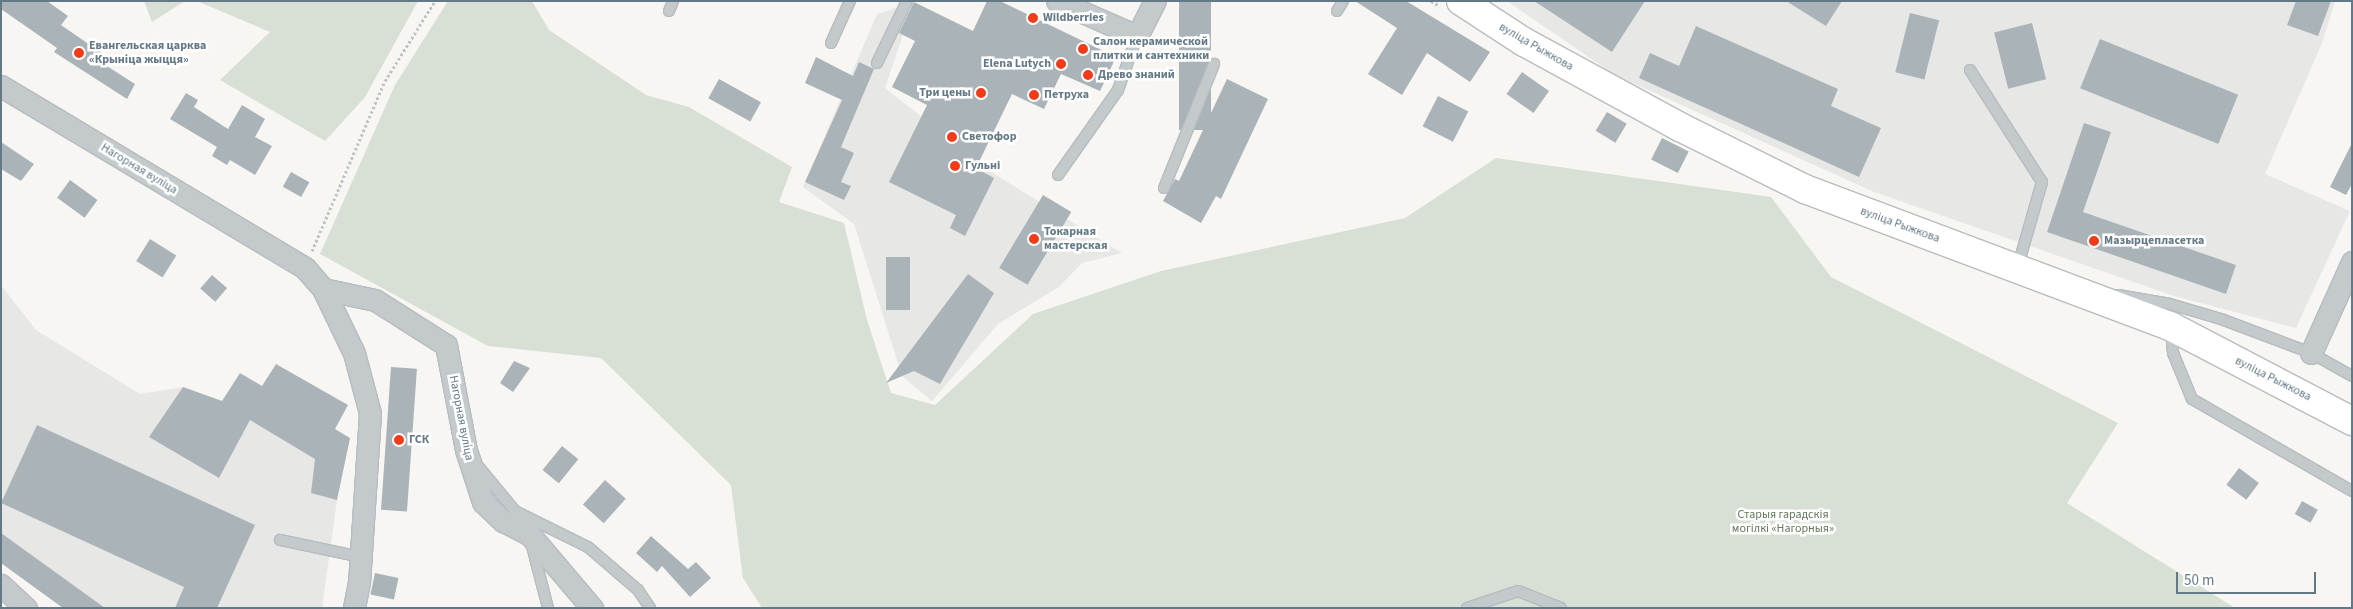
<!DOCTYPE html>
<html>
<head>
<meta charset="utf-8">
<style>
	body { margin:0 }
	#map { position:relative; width:2353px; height:609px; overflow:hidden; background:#f7f6f3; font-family:"Source Sans 3",sans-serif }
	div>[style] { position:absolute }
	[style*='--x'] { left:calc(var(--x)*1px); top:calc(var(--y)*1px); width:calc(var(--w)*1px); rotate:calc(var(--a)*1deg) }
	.built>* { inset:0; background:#e7e8e6 }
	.green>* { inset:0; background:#d8dfd4 }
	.building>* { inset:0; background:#aab4b8; transform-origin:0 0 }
	.path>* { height:3px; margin-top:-1.5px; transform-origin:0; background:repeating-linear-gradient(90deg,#bfc2c4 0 2.5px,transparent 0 5px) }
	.roads { filter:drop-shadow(1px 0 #b6bcc0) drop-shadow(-1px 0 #b6bcc0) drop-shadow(0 1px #b6bcc0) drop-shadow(0 -1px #b6bcc0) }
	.lane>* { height:10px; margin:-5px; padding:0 5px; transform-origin:5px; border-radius:5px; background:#c4c9cb }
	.street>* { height:21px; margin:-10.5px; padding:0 10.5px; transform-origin:10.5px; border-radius:10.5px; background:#c4c9cb }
	.secondary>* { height:28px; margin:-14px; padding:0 14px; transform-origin:14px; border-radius:14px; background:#fff }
	.dots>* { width:14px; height:14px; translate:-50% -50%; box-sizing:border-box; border:2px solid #fff; border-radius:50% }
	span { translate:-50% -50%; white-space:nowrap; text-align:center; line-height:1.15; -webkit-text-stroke:5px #fff; paint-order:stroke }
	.poi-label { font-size:12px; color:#637986; font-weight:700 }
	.left { translate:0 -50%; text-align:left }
	.right { translate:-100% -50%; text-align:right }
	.street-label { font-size:12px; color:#637986 }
	.park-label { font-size:12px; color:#66785f }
	.frame { position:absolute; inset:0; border:2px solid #637986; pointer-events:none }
	.scale { position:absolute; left:2176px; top:572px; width:140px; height:22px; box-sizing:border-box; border:2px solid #637986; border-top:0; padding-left:6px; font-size:15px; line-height:18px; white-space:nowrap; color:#637986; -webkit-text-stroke:4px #fff; paint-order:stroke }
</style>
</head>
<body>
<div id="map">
	<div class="built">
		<i style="clip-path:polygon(1507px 1px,2335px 1px,2323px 41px,2265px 174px,2350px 211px,2296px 328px,2174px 296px,1874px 192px,1615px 75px)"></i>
		<i style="clip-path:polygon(914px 2px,885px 88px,996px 175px,1122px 253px,1082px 263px,1059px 287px,998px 324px,932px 401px,902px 376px,854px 224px,803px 187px,877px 14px)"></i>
		<i style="clip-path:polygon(1px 285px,36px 330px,140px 394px,183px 387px,222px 401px,350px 438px,337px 500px,322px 608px,63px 608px,1px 563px)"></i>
	</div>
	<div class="green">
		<i style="clip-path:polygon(144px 1px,185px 1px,152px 22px)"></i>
		<i style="clip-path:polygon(197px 1px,418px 1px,365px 97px,325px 141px,220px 80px,270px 32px)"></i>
		<i style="clip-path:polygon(448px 1px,532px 1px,549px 30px,646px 95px,689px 107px,792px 167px,779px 202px,844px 223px,867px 320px,891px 393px,935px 405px,1033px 314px,1161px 271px,1405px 218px,1496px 158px,1771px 197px,1831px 277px,2118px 423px,2067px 503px,2235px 608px,762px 608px,743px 578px,731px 485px,601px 358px,488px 346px,320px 254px,395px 85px)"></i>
	</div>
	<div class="building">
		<i style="clip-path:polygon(1px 1px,47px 1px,68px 16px,61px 25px,103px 54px,99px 61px,135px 84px,127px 99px,54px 52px,57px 48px,1px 9px)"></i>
		<i style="clip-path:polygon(987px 1px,1000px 1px,1116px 57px,1100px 91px,1061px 74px,1044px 109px,1012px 94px,976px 168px,994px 178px,965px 236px,950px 228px,956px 215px,889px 182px,927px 105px,892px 87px,915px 41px,899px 33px,914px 2px,973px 31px)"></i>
		<i style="left:1179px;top:1px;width:32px;height:129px"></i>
		<i style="clip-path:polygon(1355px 1px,1406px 1px,1490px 52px,1470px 82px,1427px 53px,1402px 95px,1368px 74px,1397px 28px)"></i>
		<i style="clip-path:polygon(1534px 1px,1645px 1px,1612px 52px)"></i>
		<i style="clip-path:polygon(1786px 1px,1842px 1px,1826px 26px)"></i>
		<i style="clip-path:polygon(2296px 1px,2331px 1px,2318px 36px,2287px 25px)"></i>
		<i style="left:1910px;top:13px;width:30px;height:61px;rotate:14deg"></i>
		<i style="left:2032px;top:23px;width:58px;height:39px;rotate:76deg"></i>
		<i style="clip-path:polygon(1696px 26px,1838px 89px,1831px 106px,1881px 128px,1859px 177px,1639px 78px,1650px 53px,1679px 66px)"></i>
		<i style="left:2100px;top:39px;width:149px;height:53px;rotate:22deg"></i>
		<i style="clip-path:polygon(816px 57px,853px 76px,859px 62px,874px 69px,841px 147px,854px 153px,841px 182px,851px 186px,844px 200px,805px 182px,842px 100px,805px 83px)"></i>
		<i style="left:1522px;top:72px;width:33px;height:27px;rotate:35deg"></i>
		<i style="left:719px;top:79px;width:48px;height:22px;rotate:29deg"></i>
		<i style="clip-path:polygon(1227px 79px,1268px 99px,1221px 199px,1216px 196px,1201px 223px,1163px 201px,1175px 179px,1179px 181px)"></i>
		<i style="clip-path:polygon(186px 93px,198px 100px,194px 107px,228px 129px,242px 105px,265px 119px,255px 137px,272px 146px,255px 175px,230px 160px,227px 165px,212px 156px,217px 147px,170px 119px)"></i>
		<i style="left:1438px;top:96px;width:34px;height:34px;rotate:27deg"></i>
		<i style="left:1607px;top:112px;width:23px;height:22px;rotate:31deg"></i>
		<i style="clip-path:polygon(2084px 123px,2111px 132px,2083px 212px,2236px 265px,2226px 294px,2047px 232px)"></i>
		<i style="left:1662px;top:138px;width:30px;height:24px;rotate:27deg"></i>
		<i style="clip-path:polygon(1px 142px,34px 164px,21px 181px,1px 169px)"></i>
		<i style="clip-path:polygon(2352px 143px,2352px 184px,2346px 195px,2330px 187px)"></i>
		<i style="left:291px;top:172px;width:21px;height:17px;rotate:29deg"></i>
		<i style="left:70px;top:180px;width:34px;height:22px;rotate:36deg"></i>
		<i style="left:1043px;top:195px;width:33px;height:85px;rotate:31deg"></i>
		<i style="left:150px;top:239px;width:31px;height:26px;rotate:32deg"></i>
		<i style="left:910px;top:257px;width:53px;height:24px;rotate:90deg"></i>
		<i style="clip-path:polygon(968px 274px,994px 293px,940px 384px,914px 371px,886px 383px)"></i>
		<i style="left:212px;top:275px;width:20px;height:18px;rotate:41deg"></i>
		<i style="clip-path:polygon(514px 361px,530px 368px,513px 392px,500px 383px)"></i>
		<i style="clip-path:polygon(276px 364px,348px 405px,335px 429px,350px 438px,337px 500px,311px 493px,315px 459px,250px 420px,219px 478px,149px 437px,183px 387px,222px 401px,240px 373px,262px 386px)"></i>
		<i style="left:391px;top:367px;width:26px;height:143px;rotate:4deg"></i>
		<i style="clip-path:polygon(37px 425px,255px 525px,217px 608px,175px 608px,184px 587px,1px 503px)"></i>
		<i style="left:562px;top:446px;width:21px;height:31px;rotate:39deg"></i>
		<i style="left:2239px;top:468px;width:25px;height:21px;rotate:37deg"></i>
		<i style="left:605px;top:480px;width:28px;height:33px;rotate:42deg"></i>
		<i style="left:2302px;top:501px;width:18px;height:15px;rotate:29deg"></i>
		<i style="clip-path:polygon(1px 533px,105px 608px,63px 608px,1px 563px)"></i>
		<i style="clip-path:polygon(651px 536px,688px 569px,696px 562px,711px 578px,690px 597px,662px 566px,657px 572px,636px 553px)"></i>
		<i style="left:375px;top:573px;width:24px;height:22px;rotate:12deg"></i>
	</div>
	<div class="path">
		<i style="--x:1431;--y:1;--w:10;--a:29"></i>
		<i style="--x:312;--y:251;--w:185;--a:-66.8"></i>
		<i style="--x:385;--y:81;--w:94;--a:-58"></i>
	</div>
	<div class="roads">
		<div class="lane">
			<i style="--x:669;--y:11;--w:11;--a:-68"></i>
			<i style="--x:1337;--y:11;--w:12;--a:-59"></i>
			<i style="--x:831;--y:43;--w:46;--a:-65.7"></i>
			<i style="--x:877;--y:63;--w:69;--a:-64.2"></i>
			<i style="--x:1970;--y:70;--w:133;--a:57.3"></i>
			<i style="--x:2042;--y:182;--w:76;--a:106"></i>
			<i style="--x:2021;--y:255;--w:13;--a:119"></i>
			<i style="--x:1058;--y:175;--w:104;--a:-54.8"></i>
			<i style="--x:1118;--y:90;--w:57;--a:-70.6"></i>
			<i style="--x:1164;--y:188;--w:134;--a:-68"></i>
			<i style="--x:2118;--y:295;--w:53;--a:9.8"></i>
			<i style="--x:2170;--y:304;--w:53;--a:16.4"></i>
			<i style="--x:2221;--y:319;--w:96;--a:20.7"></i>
			<i style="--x:2311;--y:353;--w:47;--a:29.3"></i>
			<i style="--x:2171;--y:330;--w:23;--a:85"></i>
			<i style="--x:2173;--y:353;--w:50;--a:67.6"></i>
			<i style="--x:2192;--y:399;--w:185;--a:29.9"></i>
			<i style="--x:477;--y:465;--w:60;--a:50.4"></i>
			<i style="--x:515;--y:511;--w:81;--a:26.3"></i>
			<i style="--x:588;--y:547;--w:66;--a:40.7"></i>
			<i style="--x:638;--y:590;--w:22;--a:56"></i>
			<i style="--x:280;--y:540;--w:83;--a:11.9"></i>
			<i style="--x:532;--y:546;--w:64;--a:75.5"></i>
			<i style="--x:1467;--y:608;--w:54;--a:-18.4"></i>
			<i style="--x:1518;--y:591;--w:46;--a:21.6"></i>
		</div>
		<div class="street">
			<i style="--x:1057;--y:1;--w:87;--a:23.6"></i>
			<i style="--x:1137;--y:36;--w:39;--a:-63"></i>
			<i style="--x:1;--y:86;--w:354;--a:30.9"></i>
			<i style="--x:305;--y:268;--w:28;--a:49"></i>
			<i style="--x:323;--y:289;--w:53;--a:11.9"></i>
			<i style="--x:375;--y:300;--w:84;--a:32.4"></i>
			<i style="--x:446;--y:345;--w:107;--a:79.2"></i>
			<i style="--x:466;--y:450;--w:55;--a:71.9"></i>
			<i style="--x:483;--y:502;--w:28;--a:44"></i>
			<i style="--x:503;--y:521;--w:30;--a:27"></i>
			<i style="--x:530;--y:535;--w:96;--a:49.7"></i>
			<i style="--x:323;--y:289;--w:71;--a:64.2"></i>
			<i style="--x:354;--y:353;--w:62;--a:75.1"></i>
			<i style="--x:370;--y:413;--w:169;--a:93.7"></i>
			<i style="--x:359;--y:582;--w:26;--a:101"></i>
			<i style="--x:2311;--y:353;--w:100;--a:-65.7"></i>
			<i style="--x:1;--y:585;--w:34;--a:43"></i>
		</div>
		<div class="secondary">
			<i style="--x:1461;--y:1;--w:75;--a:33.1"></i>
			<i style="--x:1524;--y:42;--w:178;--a:28.6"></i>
			<i style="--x:1680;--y:127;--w:140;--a:26.4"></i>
			<i style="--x:1805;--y:189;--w:390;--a:20.6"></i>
			<i style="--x:2170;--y:326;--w:205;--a:27.6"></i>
		</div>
	</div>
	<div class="dots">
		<i style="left:1033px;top:18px;background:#f03c19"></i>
		<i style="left:1083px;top:49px;background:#f03c19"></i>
		<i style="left:79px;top:53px;background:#f03c19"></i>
		<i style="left:1061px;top:64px;background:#f03c19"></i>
		<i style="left:1088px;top:75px;background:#f03c19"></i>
		<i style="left:981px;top:93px;background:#f03c19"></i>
		<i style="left:1034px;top:95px;background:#f03c19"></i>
		<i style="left:952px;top:137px;background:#f03c19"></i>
		<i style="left:955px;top:166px;background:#f03c19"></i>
		<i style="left:1034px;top:239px;background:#f03c19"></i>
		<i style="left:2094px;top:241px;background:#f03c19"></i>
		<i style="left:399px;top:440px;background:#f03c19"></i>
	</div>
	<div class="poi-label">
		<span class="left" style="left:1043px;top:18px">Wildberries</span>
		<span class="left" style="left:1093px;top:49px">Салон керамической<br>плитки и сантехники</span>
		<span class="left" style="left:89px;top:53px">Евангельская царква<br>«Крыніца жыцця»</span>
		<span class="right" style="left:1051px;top:64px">Elena Lutych</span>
		<span class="left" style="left:1098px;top:75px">Древо знаний</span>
		<span class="right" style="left:971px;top:93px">Три цены</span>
		<span class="left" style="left:1044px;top:95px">Петруха</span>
		<span class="left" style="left:962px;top:137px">Светофор</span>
		<span class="left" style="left:965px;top:166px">Гульнi</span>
		<span class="left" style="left:1044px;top:239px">Токарная<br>мастерская</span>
		<span class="left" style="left:2104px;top:241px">Мазырцепласетка</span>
		<span class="left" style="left:409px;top:440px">ГСК</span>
	</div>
	<div class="street-label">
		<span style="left:1536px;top:47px;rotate:30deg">вуліца Рыжкова</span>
		<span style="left:139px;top:169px;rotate:31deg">Нагорная вуліца</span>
		<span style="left:1900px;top:225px;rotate:20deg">вуліца Рыжкова</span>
		<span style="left:2273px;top:379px;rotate:27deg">вуліца Рыжкова</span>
		<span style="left:461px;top:418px;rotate:79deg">Нагорная вуліца</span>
	</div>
	<div class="park-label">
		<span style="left:1783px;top:522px">Старыя гарадскія<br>могілкі «Нагорныя»</span>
	</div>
	<div class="frame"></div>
	<div class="scale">50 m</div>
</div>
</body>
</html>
